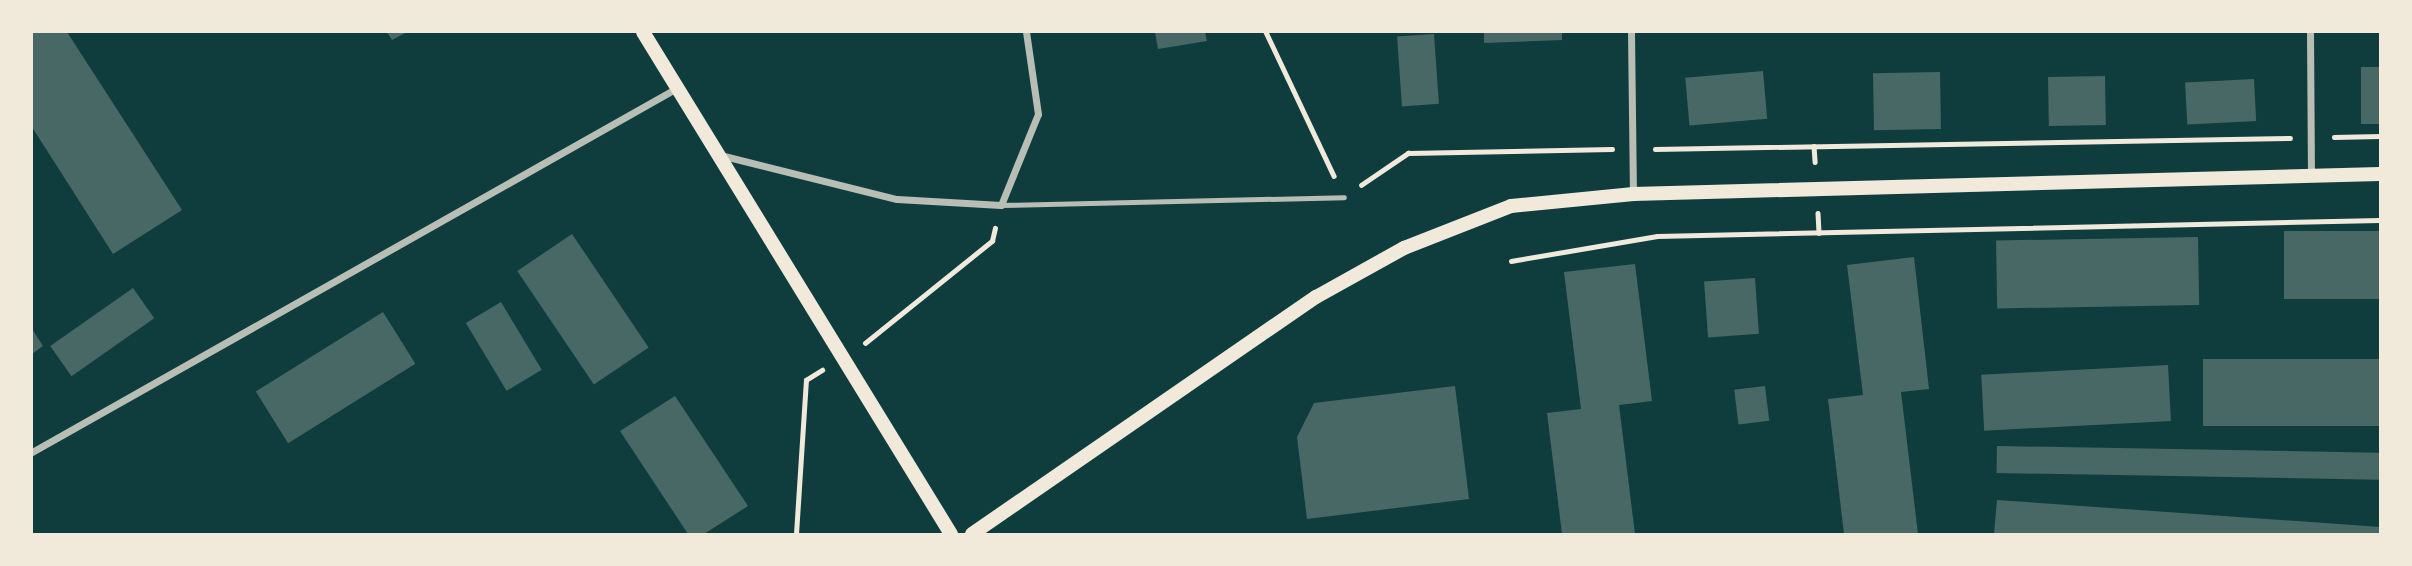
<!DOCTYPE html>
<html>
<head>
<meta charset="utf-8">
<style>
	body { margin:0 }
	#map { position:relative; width:2412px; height:566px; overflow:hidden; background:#0f3d3e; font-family:"Alegreya Sans",sans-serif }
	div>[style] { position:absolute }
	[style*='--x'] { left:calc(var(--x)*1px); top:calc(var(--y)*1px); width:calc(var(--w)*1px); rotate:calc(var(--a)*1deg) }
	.building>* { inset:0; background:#486865; transform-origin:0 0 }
	.path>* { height:4.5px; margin:-2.25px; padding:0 2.25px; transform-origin:2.25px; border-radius:2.25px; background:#f1e9da }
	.service>* { height:5px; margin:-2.5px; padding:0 2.5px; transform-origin:2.5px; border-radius:2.5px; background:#b8beb3 }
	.minor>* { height:7px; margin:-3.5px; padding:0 3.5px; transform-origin:3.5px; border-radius:3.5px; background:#b8beb3 }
	.secondary>* { height:14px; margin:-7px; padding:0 7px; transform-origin:7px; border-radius:7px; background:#f1e9da }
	span { translate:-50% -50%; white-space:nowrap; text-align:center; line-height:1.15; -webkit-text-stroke:7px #f1e9da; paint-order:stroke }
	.frame { position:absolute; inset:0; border:33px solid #f1e9da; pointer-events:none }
</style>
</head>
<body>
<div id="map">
	<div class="building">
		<i style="clip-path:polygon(32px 32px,67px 32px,182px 210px,113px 254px,32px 127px)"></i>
		<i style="clip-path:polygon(387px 32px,407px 32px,392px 40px)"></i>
		<i style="clip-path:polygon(1155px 32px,1205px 32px,1207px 41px,1158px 49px)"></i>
		<i style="clip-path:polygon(1484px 32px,1562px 32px,1562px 40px,1484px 43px)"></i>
		<i style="left:1434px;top:34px;width:70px;height:37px;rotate:86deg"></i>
		<i style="left:2380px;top:67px;width:57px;height:19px;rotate:90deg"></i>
		<i style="left:1763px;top:71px;width:48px;height:78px;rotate:85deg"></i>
		<i style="left:1940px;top:72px;width:57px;height:67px;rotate:89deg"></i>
		<i style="left:2105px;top:76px;width:49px;height:57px;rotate:89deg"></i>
		<i style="left:2254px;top:79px;width:42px;height:69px;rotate:87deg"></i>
		<i style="left:2380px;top:231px;width:68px;height:96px;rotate:90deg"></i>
		<i style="left:572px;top:234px;width:137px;height:66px;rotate:56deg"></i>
		<i style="left:2198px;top:237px;width:68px;height:202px;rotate:89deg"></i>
		<i style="clip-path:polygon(1914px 257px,1929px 389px,1901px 392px,1918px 534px,1844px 534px,1828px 399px,1863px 395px,1847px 265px)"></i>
		<i style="clip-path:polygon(1635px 264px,1652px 401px,1619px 405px,1635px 534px,1562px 534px,1547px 413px,1581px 409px,1564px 272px)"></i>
		<i style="left:1755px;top:278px;width:56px;height:51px;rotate:86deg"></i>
		<i style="left:133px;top:288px;width:37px;height:101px;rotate:55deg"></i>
		<i style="left:501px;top:302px;width:79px;height:41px;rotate:59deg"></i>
		<i style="left:383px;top:312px;width:61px;height:150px;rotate:58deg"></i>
		<i style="clip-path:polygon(32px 329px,43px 346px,32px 354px)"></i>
		<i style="left:2380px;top:359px;width:67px;height:177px;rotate:90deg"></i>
		<i style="left:2168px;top:365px;width:56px;height:187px;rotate:87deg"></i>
		<i style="clip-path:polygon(1455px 386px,1469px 499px,1307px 519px,1297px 437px,1314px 403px)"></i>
		<i style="left:1765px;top:386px;width:35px;height:31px;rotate:83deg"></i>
		<i style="clip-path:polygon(675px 396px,748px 506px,704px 534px,688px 534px,620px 431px)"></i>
		<i style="left:1997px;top:446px;width:383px;height:27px;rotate:1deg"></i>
		<i style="clip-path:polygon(1997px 500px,2380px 527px,2380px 534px,1994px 534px)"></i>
	</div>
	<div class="path">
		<i style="--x:1266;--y:32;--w:159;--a:64.7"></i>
		<i style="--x:2334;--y:137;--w:46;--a:-1.2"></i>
		<i style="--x:1814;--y:146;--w:16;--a:86"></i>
		<i style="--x:1655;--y:149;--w:635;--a:-0.99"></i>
		<i style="--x:1361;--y:185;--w:57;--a:-34.2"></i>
		<i style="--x:1408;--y:153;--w:204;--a:-1.1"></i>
		<i style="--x:1818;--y:213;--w:20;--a:87"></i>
		<i style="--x:1511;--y:261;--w:148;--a:-9.7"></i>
		<i style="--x:1657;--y:236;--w:723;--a:-1.27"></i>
		<i style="--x:865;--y:343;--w:163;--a:-38.8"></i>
		<i style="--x:992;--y:241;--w:13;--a:-77"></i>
		<i style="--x:796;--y:534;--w:154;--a:-86.3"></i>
		<i style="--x:806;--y:380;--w:19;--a:-32"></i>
	</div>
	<div class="service">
		<i style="--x:1001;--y:205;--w:343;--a:-1.3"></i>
	</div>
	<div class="minor">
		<i style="--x:1631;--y:32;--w:161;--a:89.3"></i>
		<i style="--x:2310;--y:32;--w:143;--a:89.6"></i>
		<i style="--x:720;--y:155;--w:182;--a:14"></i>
		<i style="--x:897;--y:199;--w:104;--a:3.3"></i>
		<i style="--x:1001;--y:205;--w:98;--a:-67.9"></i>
		<i style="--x:1038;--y:114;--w:83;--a:-98.3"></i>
		<i style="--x:32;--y:452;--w:741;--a:-29.44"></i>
	</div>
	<div class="secondary">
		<i style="--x:643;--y:32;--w:589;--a:58.47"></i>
		<i style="--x:972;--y:534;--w:418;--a:-34.6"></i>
		<i style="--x:1316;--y:297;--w:101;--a:-29.1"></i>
		<i style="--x:1404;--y:248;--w:115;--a:-21.4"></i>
		<i style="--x:1511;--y:206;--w:123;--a:-5.6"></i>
		<i style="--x:1633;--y:194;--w:747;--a:-1.53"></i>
	</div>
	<div class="frame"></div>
</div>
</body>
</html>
